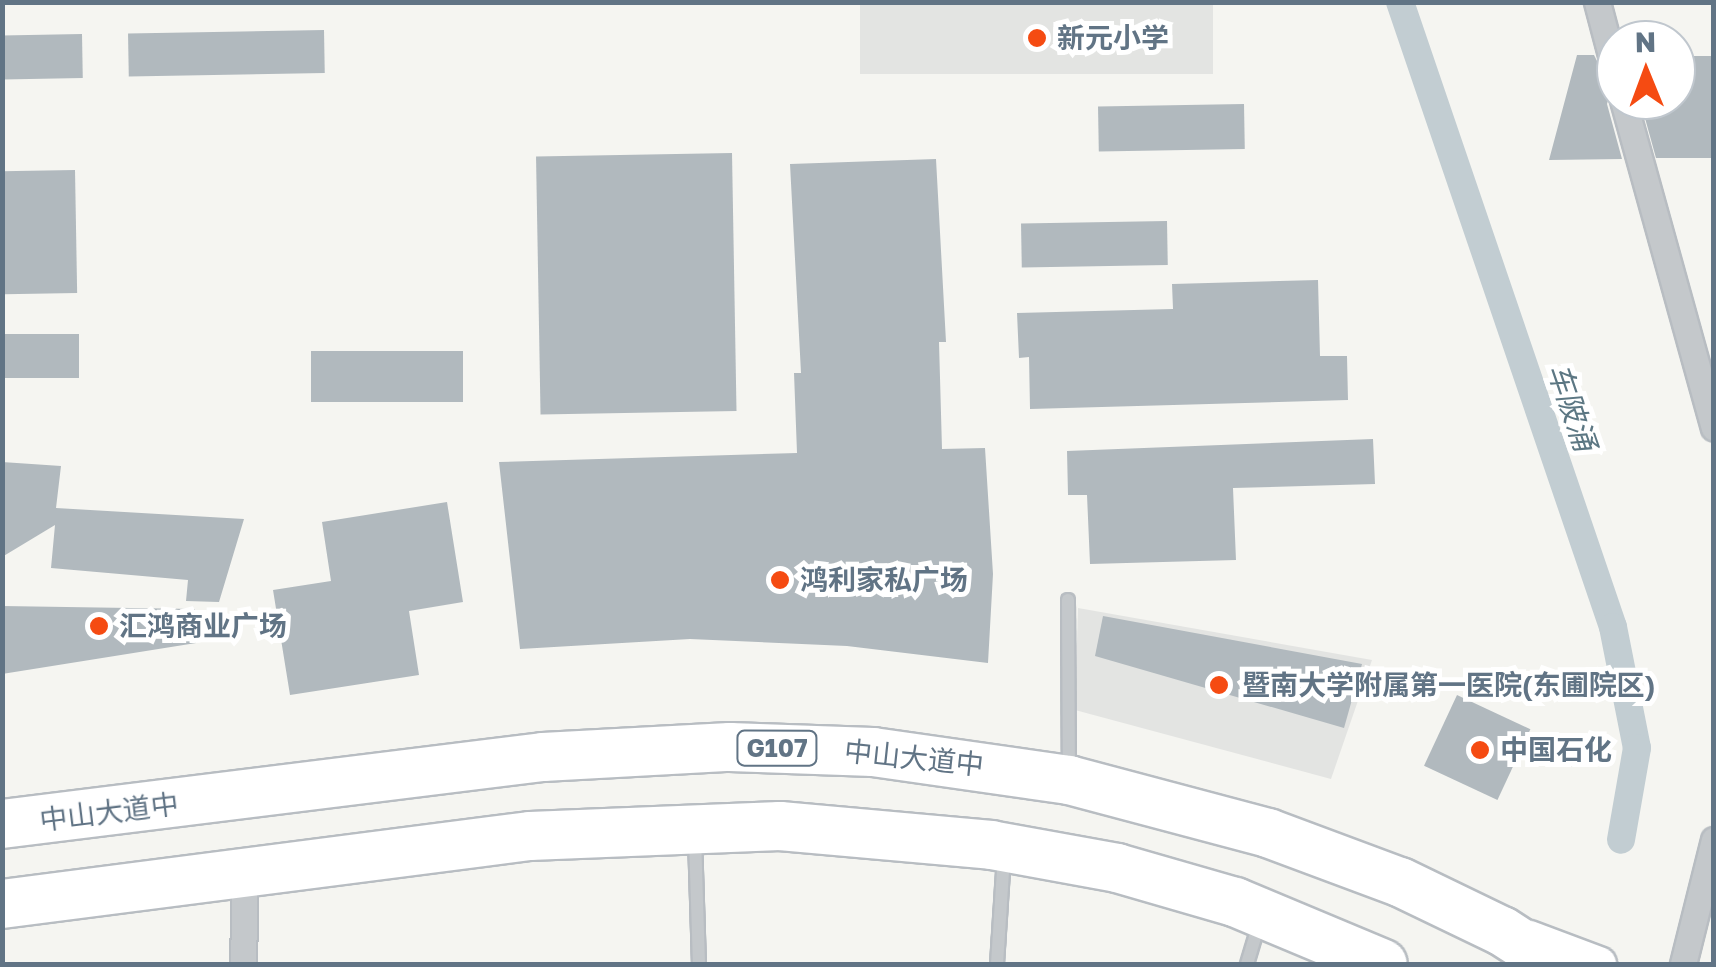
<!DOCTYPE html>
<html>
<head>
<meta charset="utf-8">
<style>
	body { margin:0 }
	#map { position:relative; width:1716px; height:967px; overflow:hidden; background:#f5f5f1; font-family:"Golos Text","Noto Sans SC",sans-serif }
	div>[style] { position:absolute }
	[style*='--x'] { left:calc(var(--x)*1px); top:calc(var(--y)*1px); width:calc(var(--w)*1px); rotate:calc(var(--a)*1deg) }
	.built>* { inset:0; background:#e3e4e2; transform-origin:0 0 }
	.canal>* { height:28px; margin:-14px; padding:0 14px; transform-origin:14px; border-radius:14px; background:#c2cdd2 }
	.building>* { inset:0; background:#b1b9be; transform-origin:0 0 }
	.roads { filter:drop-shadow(2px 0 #b8bdc2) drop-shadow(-2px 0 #b8bdc2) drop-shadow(0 2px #b8bdc2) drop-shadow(0 -2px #b8bdc2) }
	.lane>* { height:12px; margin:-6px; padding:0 6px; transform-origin:6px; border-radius:6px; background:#c4c8cb }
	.street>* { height:25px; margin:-12.5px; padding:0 12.5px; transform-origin:12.5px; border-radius:12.5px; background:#c4c8cb }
	.secondary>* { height:35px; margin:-17.5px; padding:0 17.5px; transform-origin:17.5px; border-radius:17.5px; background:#fff }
	.highway>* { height:48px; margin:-24px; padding:0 24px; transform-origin:24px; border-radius:24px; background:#fff }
	.dots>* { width:28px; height:28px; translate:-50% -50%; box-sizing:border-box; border:5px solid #fff; border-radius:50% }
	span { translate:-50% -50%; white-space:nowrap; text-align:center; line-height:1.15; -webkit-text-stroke:10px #fff; paint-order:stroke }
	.shield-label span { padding:2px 8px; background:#fff; border:2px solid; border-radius:8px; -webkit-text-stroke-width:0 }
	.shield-label { font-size:25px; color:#617485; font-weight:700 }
	.poi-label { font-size:28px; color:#617485; font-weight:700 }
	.left { translate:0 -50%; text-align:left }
	.street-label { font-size:28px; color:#617485 }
	.water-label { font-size:30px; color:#5c7783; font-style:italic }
	.frame { position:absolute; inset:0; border:5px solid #617485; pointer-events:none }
	.north { position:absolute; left:1596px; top:20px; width:100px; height:100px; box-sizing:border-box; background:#fff; border:2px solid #c0c7ce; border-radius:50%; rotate:359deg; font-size:28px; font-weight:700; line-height:40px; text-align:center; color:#617485 }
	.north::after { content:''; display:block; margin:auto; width:35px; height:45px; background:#f54b12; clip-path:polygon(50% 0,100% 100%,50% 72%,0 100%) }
</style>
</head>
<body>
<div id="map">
	<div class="built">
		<i style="left:860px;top:3px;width:353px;height:71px"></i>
		<i style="clip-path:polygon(1078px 608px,1372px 660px,1331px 779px,1075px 710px)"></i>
	</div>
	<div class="canal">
		<i style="--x:1400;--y:2;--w:660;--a:71.18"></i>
		<i style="--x:1613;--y:627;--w:123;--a:78.8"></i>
		<i style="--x:1637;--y:748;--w:93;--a:99.9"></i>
	</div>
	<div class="building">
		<i style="left:324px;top:30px;width:43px;height:196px;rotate:89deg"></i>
		<i style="left:82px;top:34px;width:44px;height:80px;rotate:89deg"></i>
		<i style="clip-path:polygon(1577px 55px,1594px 55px,1611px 89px,1607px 104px,1622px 159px,1549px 160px)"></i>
		<i style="clip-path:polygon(1676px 56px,1714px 56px,1714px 158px,1656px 158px,1640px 100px,1676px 100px)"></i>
		<i style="left:1244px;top:104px;width:45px;height:146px;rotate:89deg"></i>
		<i style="left:732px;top:153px;width:258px;height:196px;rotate:89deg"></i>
		<i style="clip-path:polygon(936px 159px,946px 342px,939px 342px,942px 449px,985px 448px,993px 574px,988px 663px,847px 646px,690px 639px,520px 649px,499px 462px,797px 453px,794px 373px,801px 373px,790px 164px)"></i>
		<i style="left:75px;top:170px;width:123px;height:73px;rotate:89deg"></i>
		<i style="left:1167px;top:221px;width:44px;height:146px;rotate:89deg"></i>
		<i style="clip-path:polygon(1318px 280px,1320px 356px,1347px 356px,1348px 400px,1030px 409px,1029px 357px,1019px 358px,1017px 313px,1173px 309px,1172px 284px)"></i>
		<i style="left:2px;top:334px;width:77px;height:44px"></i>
		<i style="left:311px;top:351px;width:152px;height:51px"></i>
		<i style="clip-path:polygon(1373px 439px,1375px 484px,1233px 488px,1236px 560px,1090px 564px,1087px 495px,1068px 495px,1067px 451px)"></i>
		<i style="clip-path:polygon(2px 462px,61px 466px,56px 508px,244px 519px,219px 602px,186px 601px,188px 580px,51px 568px,55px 525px,2px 557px)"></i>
		<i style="clip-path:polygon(447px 502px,463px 602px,409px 611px,419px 675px,290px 695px,273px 590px,331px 581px,322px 522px)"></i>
		<i style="clip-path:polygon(2px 606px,195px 609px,196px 643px,2px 674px)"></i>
		<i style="clip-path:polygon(1103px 616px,1362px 664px,1344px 728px,1095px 656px)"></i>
		<i style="left:1457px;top:695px;width:81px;height:78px;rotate:25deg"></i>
	</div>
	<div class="roads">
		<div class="lane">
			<i style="--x:1068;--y:600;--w:173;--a:89.7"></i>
			<i style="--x:695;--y:838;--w:126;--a:88.2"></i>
			<i style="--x:997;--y:964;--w:107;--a:-86.3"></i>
			<i style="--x:1247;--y:964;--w:42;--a:-73.3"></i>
		</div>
		<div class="street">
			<i style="--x:1597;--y:2;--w:74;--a:75.2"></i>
			<i style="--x:1623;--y:100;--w:340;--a:74.5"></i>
			<i style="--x:243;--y:964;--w:94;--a:-88.8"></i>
			<i style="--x:1683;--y:964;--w:128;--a:-76"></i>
		</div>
		<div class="secondary">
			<i style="--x:1529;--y:938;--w:74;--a:20.6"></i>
		</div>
		<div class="highway">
			<i style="--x:2;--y:824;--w:545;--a:-7.06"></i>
			<i style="--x:543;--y:757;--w:187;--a:-3.1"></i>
			<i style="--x:730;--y:747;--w:143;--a:2"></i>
			<i style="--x:873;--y:752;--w:198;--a:8.1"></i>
			<i style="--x:1069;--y:780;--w:206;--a:14.9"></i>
			<i style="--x:1268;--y:833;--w:141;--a:20.4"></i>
			<i style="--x:1400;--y:882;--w:113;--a:25.7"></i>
			<i style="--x:1502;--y:931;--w:61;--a:32.9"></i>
			<i style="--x:2;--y:904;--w:532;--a:-7.34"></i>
			<i style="--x:530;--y:836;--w:250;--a:-2.3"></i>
			<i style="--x:780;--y:826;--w:212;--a:5.1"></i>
			<i style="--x:991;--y:845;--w:128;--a:10.3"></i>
			<i style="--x:1117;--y:868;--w:123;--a:16.1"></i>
			<i style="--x:1235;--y:902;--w:160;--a:22.7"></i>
		</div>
	</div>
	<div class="dots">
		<i style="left:1037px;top:38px;background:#f54b12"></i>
		<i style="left:780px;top:580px;background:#f54b12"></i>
		<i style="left:99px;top:626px;background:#f54b12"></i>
		<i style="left:1219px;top:685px;background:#f54b12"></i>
		<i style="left:1480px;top:750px;background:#f54b12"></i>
	</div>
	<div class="shield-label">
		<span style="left:777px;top:748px">G107</span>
	</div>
	<div class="poi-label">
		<span class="left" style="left:1057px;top:38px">新元小学</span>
		<span class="left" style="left:800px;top:580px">鸿利家私广场</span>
		<span class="left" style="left:119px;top:626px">汇鸿商业广场</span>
		<span class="left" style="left:1242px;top:685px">暨南大学附属第一医院(东圃院区)</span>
		<span class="left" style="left:1500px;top:750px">中国石化</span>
	</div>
	<div class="street-label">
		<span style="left:914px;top:758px;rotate:6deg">中山大道中</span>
		<span style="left:109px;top:812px;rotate:-7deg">中山大道中</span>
	</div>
	<div class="water-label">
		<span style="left:1572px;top:407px;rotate:71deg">车陂涌</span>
	</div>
	<div class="frame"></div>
	<div class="north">N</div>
</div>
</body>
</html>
